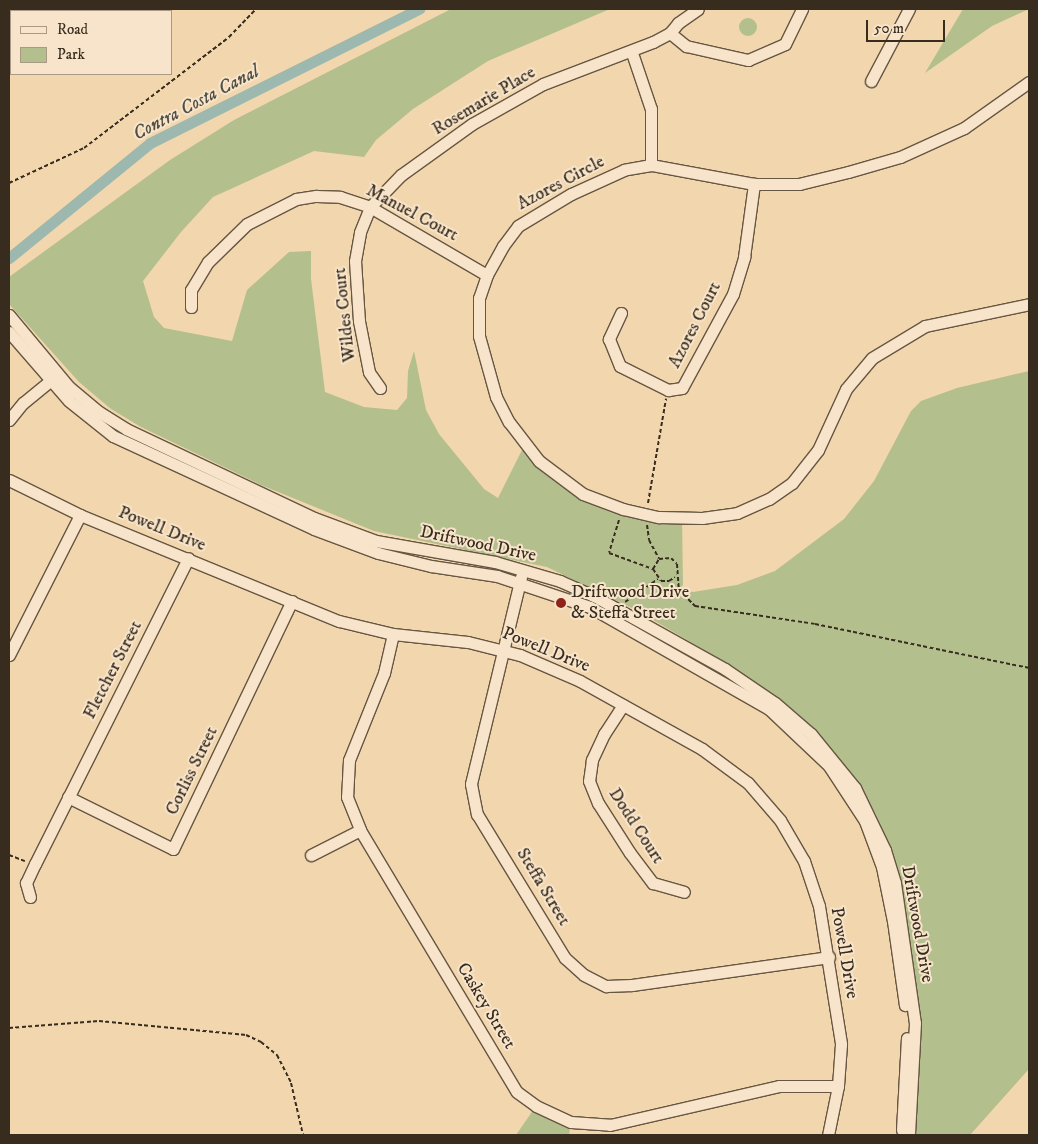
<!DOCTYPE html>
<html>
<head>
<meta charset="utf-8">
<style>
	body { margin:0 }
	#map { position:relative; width:1038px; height:1144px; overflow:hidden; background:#f2d6ad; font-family:"IM FELL DW Pica",serif }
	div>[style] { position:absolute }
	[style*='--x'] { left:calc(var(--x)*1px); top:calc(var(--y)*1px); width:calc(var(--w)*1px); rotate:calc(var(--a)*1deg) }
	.green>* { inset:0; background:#b4bf8e }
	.round { border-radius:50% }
	.canal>* { height:11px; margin:-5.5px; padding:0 5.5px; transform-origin:5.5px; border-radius:5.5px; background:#9cb8af }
	.path>* { height:2px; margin-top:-1px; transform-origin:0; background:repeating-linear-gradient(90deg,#372c1e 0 4px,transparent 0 6.5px) }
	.roads { filter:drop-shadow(1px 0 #665642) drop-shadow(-1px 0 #665642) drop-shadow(0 1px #665642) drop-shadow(0 -1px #665642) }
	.minor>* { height:11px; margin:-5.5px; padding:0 5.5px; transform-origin:5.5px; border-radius:5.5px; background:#f7e4ca }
	.dots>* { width:14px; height:14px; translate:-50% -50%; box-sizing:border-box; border:2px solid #f7e4ca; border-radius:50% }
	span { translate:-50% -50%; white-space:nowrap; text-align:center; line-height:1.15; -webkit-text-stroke:4px #f7e4ca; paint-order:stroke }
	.street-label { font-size:18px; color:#372c1e }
	.poi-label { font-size:18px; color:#372c1e }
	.left { translate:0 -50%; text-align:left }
	.water-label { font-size:19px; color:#504f42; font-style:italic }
	.frame { position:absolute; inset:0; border:10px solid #372c1e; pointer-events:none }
	.legend { position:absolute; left:10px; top:10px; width:162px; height:65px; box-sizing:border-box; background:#f7e4ca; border:1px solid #aa9a85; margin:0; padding:6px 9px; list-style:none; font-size:15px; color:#372c1e }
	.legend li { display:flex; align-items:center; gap:10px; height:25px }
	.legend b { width:25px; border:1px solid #aa9a85 }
	.scale { position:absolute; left:866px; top:20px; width:79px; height:22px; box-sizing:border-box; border:2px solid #372c1e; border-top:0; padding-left:6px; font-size:15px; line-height:18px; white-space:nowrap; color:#372c1e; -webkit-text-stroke:4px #f7e4ca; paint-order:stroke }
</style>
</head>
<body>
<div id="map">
	<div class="green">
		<i style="clip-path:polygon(451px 9px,610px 9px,488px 61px,413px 109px,376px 140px,364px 157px,314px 151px,213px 197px,181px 232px,143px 281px,154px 317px,164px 328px,232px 341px,247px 290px,289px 252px,311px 251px,311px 279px,325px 392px,364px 407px,397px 410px,407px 398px,408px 371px,414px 351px,426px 410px,439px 434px,484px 489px,498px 498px,525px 444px,583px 494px,682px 517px,683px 585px,679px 589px,693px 592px,737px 585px,775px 571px,844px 519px,874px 481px,911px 411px,921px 401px,957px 388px,1029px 371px,1029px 1069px,970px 1135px,914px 1135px,920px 1022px,899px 882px,876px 815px,854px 777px,798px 714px,709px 653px,638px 611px,547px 567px,374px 531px,261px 485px,141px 427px,111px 409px,79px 382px,9px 304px,9px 277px,170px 160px,234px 120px)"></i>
		<i style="clip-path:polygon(963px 9px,1029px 9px,992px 26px,925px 73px)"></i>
		<i class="round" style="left:739px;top:18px;width:18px;height:18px"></i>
		<i style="clip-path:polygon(536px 1106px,571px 1122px,569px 1135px,516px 1135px)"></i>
	</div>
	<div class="canal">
		<i style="--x:9;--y:258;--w:182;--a:-39.2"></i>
		<i style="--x:150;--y:143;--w:301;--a:-26.5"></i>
	</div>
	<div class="path">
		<i style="--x:9;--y:183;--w:83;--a:-25"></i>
		<i style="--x:84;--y:148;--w:183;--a:-37.4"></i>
		<i style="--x:229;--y:37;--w:39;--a:-46"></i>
		<i style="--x:648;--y:503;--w:106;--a:-80.2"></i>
		<i style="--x:619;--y:520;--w:34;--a:107"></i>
		<i style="--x:609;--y:553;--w:47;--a:20"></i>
		<i style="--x:653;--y:569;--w:12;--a:-59"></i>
		<i style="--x:659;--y:559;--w:12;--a:-5"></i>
		<i style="--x:671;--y:558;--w:8;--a:45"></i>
		<i style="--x:677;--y:564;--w:26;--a:86"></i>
		<i style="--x:679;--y:590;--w:23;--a:45"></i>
		<i style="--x:695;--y:606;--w:121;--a:8.5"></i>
		<i style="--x:815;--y:624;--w:218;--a:11.6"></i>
		<i style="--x:647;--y:525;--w:15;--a:82"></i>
		<i style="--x:649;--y:540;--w:21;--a:62"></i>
		<i style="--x:653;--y:569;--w:14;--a:56"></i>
		<i style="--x:661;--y:581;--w:8;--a:0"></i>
		<i style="--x:669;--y:581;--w:7;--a:-34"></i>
		<i style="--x:625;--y:602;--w:40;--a:-34.9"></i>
		<i style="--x:9;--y:855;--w:17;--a:21"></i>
		<i style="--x:9;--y:1028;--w:90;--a:-4.4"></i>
		<i style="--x:99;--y:1021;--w:148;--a:5.4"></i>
		<i style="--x:246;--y:1035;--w:17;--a:25"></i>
		<i style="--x:261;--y:1042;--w:21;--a:39"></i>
		<i style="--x:277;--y:1055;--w:31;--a:63"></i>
		<i style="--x:291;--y:1083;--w:53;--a:77"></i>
	</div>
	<div class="roads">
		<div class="minor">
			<i style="--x:32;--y:11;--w:2;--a:-63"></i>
			<i style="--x:670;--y:33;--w:21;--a:39"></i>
			<i style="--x:686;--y:46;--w:64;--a:12.7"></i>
			<i style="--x:748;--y:60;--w:40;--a:-23.4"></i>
			<i style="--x:785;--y:44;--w:39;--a:-64"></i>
			<i style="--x:632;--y:53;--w:59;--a:71.3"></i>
			<i style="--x:651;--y:109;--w:56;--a:90"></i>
			<i style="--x:9;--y:55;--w:5;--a:-68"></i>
			<i style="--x:871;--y:81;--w:81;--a:-62.2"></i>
			<i style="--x:1029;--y:82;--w:80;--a:144.7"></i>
			<i style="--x:964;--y:128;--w:70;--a:155.6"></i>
			<i style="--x:900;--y:157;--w:54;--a:163.9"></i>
			<i style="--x:848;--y:172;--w:50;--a:166.2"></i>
			<i style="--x:799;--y:184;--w:45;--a:180"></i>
			<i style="--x:754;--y:184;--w:105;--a:-169.5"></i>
			<i style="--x:651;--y:165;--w:27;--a:170"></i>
			<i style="--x:624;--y:170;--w:58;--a:155.6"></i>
			<i style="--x:571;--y:194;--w:62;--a:148.9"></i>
			<i style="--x:518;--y:226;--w:25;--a:127"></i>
			<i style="--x:503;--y:246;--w:33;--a:119"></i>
			<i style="--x:487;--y:275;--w:24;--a:109"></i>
			<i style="--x:479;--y:298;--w:38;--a:90"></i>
			<i style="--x:479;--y:336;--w:63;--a:74.4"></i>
			<i style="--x:496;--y:397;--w:28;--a:63"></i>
			<i style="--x:509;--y:422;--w:49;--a:52.4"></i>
			<i style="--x:539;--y:461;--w:55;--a:36.9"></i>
			<i style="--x:583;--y:494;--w:43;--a:20.6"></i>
			<i style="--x:623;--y:509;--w:37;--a:13"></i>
			<i style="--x:659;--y:517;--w:43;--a:1.3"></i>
			<i style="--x:702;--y:518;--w:35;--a:-8"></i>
			<i style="--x:737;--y:513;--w:35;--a:-24"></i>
			<i style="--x:769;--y:499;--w:28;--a:-35"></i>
			<i style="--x:792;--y:483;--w:42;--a:-51.8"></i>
			<i style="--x:818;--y:450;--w:67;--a:-65.3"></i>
			<i style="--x:846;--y:389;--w:40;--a:-50"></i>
			<i style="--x:872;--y:358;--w:62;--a:-31.1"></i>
			<i style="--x:925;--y:326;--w:106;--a:-11.9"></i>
			<i style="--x:191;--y:307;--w:17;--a:-90"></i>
			<i style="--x:191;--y:290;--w:33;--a:-59"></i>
			<i style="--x:208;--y:262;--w:54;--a:-44.3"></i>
			<i style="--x:247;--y:224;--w:55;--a:-27"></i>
			<i style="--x:296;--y:199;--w:20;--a:-9"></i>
			<i style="--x:316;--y:196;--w:24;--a:2"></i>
			<i style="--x:340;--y:197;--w:32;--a:18"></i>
			<i style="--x:370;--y:207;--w:135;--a:30.2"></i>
			<i style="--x:621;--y:313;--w:29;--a:115"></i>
			<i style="--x:609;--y:339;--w:29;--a:68"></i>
			<i style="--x:620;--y:366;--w:54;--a:26.6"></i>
			<i style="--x:668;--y:390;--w:14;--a:-8"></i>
			<i style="--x:682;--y:388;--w:107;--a:-61.5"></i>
			<i style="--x:733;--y:294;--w:39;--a:-73"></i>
			<i style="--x:744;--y:257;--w:74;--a:-82.2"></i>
			<i style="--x:9;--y:315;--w:94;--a:50.2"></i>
			<i style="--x:69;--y:387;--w:39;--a:40"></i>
			<i style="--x:99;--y:412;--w:32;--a:32"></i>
			<i style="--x:126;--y:429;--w:208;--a:25.3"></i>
			<i style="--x:314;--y:518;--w:66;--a:20.4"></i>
			<i style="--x:376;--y:541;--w:121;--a:10"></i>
			<i style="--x:495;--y:562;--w:68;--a:16.3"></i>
			<i style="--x:560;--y:581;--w:37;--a:24"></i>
			<i style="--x:594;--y:596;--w:150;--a:29.1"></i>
			<i style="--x:725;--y:669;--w:60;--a:34.2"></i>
			<i style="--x:775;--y:703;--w:48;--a:40.7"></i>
			<i style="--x:811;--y:734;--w:70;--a:50.8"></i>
			<i style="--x:855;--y:788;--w:69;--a:64.2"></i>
			<i style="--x:885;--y:850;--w:34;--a:73"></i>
			<i style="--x:895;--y:883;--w:141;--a:81.9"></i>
			<i style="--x:915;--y:1023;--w:112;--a:93.1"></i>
			<i style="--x:9;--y:332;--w:91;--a:49"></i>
			<i style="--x:69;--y:401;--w:56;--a:38.5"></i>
			<i style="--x:113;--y:436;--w:221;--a:24.8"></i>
			<i style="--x:314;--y:529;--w:68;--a:20.6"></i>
			<i style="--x:378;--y:553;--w:55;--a:13.8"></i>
			<i style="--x:431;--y:566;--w:67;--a:8.6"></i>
			<i style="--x:497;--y:576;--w:98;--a:18.4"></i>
			<i style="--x:590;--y:607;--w:206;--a:29.7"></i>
			<i style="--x:769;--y:709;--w:83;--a:43.5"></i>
			<i style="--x:829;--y:766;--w:66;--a:56.8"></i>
			<i style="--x:865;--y:821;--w:49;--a:69.7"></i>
			<i style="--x:882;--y:867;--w:55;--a:78.5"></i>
			<i style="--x:893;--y:921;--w:85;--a:81.9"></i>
			<i style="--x:380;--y:388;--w:19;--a:-125"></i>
			<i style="--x:369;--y:372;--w:52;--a:-101.1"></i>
			<i style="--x:359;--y:321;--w:60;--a:-93.8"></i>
			<i style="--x:355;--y:261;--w:29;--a:-80"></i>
			<i style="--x:360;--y:232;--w:27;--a:-68"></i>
			<i style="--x:370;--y:207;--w:45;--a:-45.9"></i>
			<i style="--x:401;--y:175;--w:87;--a:-35.7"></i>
			<i style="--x:472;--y:124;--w:81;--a:-29.4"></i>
			<i style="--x:543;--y:84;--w:118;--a:-20.9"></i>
			<i style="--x:653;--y:42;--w:19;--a:-28"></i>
			<i style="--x:670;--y:33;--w:13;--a:-51"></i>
			<i style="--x:678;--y:23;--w:24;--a:-35"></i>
			<i style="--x:9;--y:420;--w:22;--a:-51"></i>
			<i style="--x:23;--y:403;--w:43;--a:-39.3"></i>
			<i style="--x:9;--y:480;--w:79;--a:26.2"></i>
			<i style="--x:80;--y:515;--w:280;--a:22.3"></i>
			<i style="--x:339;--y:621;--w:56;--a:13.5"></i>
			<i style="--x:393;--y:634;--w:75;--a:6.1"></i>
			<i style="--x:468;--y:642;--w:54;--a:14"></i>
			<i style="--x:520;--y:655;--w:65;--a:23.4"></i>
			<i style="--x:580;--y:681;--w:140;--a:29.1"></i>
			<i style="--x:702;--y:749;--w:57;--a:36.5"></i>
			<i style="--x:748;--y:783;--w:49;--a:49.1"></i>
			<i style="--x:780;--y:820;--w:48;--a:59.7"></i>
			<i style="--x:804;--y:861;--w:47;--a:71.6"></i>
			<i style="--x:819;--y:906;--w:140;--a:80.9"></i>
			<i style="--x:841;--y:1044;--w:42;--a:94.1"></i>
			<i style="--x:838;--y:1086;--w:50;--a:101.5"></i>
			<i style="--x:521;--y:577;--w:213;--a:103.6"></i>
			<i style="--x:471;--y:784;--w:31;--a:79"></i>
			<i style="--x:477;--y:814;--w:169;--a:58.6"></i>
			<i style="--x:565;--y:958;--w:25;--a:42"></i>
			<i style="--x:584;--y:975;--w:25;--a:27"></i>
			<i style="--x:606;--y:986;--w:26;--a:-2"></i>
			<i style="--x:632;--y:985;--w:199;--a:-8.1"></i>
			<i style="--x:393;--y:634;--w:40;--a:103"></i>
			<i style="--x:384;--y:673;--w:94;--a:111.9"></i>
			<i style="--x:349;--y:760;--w:37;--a:93"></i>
			<i style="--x:347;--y:797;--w:35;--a:68"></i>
			<i style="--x:360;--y:830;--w:305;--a:59.1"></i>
			<i style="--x:517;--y:1092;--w:24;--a:36"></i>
			<i style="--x:536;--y:1106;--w:38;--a:25"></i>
			<i style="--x:571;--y:1122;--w:39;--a:4"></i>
			<i style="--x:610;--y:1125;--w:173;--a:-13"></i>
			<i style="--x:779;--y:1086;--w:59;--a:0"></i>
			<i style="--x:9;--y:655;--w:157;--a:-63.1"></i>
			<i style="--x:623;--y:705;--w:35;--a:123"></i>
			<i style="--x:604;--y:734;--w:29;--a:115"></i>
			<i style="--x:592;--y:760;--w:21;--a:98"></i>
			<i style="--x:589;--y:781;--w:24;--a:68"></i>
			<i style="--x:598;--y:803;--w:59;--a:57.4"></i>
			<i style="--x:630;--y:853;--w:38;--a:53"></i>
			<i style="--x:653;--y:883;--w:32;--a:16"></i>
			<i style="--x:68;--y:797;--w:117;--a:26.3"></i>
			<i style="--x:173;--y:849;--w:275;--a:-64.4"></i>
			<i style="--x:311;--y:855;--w:55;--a:-27"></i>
			<i style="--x:30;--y:897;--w:15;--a:-106"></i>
			<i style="--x:26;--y:883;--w:21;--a:-65"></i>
			<i style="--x:35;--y:864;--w:342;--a:-63.4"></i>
			<i style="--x:902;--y:1130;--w:92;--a:-86.9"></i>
		</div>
	</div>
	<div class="dots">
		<i style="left:561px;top:603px;background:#8f2418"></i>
	</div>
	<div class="street-label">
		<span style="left:484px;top:101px;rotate:-31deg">Rosemarie Place</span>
		<span style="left:561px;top:183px;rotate:-28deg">Azores Circle</span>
		<span style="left:412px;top:213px;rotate:28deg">Manuel Court</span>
		<span style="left:345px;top:315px;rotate:-96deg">Wildes Court</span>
		<span style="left:695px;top:325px;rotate:-63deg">Azores Court</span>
		<span style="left:162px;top:529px;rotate:22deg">Powell Drive</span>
		<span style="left:478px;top:544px;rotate:12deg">Driftwood Drive</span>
		<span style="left:546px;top:650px;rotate:22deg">Powell Drive</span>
		<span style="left:113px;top:670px;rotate:-63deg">Fletcher Street</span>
		<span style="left:192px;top:771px;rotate:-64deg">Corliss Street</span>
		<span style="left:636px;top:826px;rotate:57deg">Dodd Court</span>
		<span style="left:543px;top:887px;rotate:59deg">Steffa Street</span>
		<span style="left:917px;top:924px;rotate:80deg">Driftwood Drive</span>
		<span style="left:844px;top:953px;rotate:80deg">Powell Drive</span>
		<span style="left:486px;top:1006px;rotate:59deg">Caskey Street</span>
	</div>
	<div class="poi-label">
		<span class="left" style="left:571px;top:603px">Driftwood Drive<br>&amp; Steffa Street</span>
	</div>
	<div class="water-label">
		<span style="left:196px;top:103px;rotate:-28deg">Contra Costa Canal</span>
	</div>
	<div class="frame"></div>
	<ul class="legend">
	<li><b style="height:6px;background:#f7e4ca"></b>Road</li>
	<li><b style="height:14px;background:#b4bf8e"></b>Park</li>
	</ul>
	<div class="scale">50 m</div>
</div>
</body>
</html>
